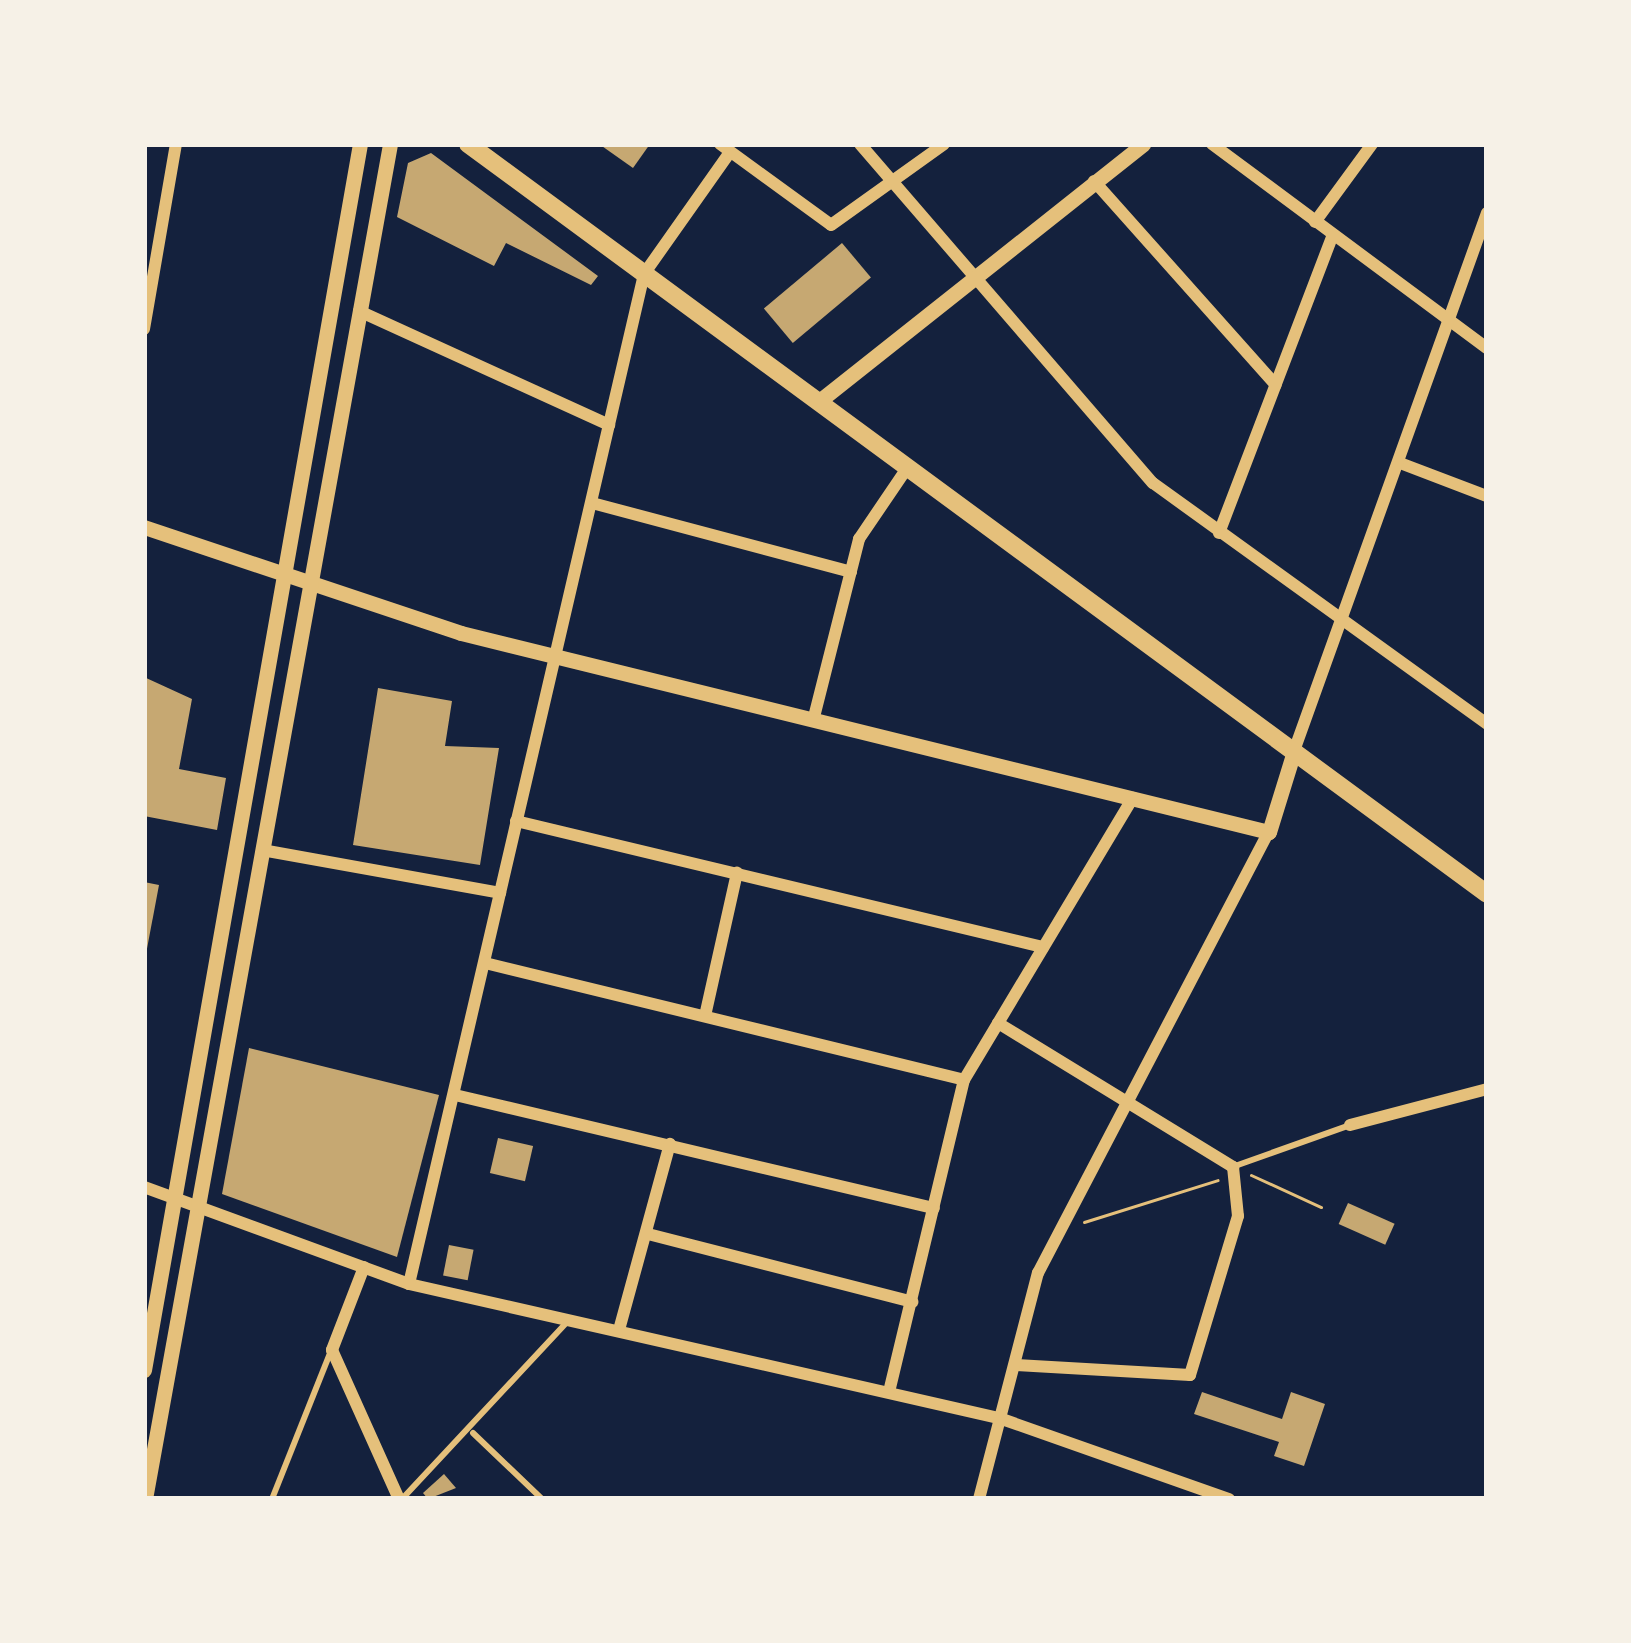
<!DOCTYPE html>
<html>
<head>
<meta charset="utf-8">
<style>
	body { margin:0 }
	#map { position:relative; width:1631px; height:1643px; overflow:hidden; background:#14213d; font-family:"Archivo Narrow",sans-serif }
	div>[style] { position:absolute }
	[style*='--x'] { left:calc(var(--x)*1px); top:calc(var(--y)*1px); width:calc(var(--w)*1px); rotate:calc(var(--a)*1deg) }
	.building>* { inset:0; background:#c6a872; transform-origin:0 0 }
	.path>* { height:3px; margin:-1.5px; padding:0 1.5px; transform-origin:1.5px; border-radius:1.5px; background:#e5c07b }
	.service>* { height:6px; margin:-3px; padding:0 3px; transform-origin:3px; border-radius:3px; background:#e5c07b }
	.minor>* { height:12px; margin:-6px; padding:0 6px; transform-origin:6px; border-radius:6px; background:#e5c07b }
	.tertiary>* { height:15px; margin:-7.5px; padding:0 7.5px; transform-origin:7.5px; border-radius:7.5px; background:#e5c07b }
	.primary>* { height:18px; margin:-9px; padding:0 9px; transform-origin:9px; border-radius:9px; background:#e5c07b }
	span { translate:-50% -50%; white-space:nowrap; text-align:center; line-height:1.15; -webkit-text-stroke:10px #f6f1e7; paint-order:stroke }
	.frame { position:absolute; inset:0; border:147px solid #f6f1e7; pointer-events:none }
</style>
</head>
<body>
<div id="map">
	<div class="building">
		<i style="clip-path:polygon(599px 144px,650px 144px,633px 168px)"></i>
		<i style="clip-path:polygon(431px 153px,598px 276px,591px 285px,506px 243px,494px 266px,397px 217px,408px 163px)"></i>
		<i style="left:842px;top:243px;width:45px;height:102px;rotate:50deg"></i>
		<i style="clip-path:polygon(144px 677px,192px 699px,179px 769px,226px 778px,217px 830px,144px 816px)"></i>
		<i style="clip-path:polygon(378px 688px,452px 701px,445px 746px,499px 748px,480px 865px,353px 845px)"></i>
		<i style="clip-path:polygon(144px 882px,159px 885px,146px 954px,144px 953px)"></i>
		<i style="clip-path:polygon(249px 1048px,439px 1095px,397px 1257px,222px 1194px)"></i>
		<i style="left:498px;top:1138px;width:36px;height:36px;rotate:13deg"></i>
		<i style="left:1348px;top:1203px;width:51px;height:23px;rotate:24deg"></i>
		<i style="left:449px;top:1245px;width:25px;height:31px;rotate:11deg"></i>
		<i style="clip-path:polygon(1202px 1392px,1282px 1419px,1291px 1392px,1325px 1404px,1304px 1466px,1274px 1456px,1279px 1442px,1194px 1414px)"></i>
		<i style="clip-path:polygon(444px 1474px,456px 1488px,428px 1499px,423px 1493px)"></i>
	</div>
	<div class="path">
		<i style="--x:1251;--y:1175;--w:77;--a:24.6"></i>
		<i style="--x:1084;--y:1222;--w:140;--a:-17.4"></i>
	</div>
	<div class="service">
		<i style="--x:1235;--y:1166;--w:122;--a:-19.6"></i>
		<i style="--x:473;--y:1433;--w:95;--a:43.7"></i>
		<i style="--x:272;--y:1499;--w:157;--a:-68.3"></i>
		<i style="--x:402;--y:1499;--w:241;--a:-47"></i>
	</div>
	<div class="minor">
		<i style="--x:720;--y:144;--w:137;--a:36.1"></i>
		<i style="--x:831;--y:225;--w:139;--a:-35.6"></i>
		<i style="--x:860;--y:144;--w:448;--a:49.2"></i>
		<i style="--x:1153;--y:483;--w:412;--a:35.8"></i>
		<i style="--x:1212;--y:144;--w:342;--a:36.6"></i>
		<i style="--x:1094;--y:181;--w:273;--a:48.3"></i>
		<i style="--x:1315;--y:222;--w:97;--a:-53.8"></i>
		<i style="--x:359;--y:311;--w:275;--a:24.5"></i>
		<i style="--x:144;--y:329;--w:188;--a:-80.2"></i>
		<i style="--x:1400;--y:463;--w:93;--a:20.8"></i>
		<i style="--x:592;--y:503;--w:268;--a:14.9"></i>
		<i style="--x:1219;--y:533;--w:317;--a:-69.1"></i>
		<i style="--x:813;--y:721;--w:188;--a:-75.8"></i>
		<i style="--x:859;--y:539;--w:86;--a:-55.9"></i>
		<i style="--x:1294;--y:751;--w:572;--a:-70.27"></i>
		<i style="--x:516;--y:821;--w:542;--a:13.45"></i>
		<i style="--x:262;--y:850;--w:242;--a:10.2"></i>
		<i style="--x:485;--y:963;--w:493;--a:13.7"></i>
		<i style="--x:705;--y:1016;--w:147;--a:-77.4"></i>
		<i style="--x:998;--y:1023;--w:276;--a:31.5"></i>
		<i style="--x:1233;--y:1167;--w:49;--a:84.2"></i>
		<i style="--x:1238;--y:1216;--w:166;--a:106.8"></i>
		<i style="--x:1190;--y:1375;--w:174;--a:-176.7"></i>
		<i style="--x:455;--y:1095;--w:492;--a:13.3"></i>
		<i style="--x:1350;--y:1125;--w:142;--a:-14.7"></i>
		<i style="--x:144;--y:1187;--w:282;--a:20.1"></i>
		<i style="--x:409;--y:1284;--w:605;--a:12.8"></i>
		<i style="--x:999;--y:1418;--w:244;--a:19.4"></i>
		<i style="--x:648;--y:1234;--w:273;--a:14.4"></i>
		<i style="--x:364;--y:1267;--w:89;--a:111.1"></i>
		<i style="--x:332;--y:1350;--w:163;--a:65.8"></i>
		<i style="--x:409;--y:1284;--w:1037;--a:-76.9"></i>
		<i style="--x:644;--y:274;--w:149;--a:-54.8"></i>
		<i style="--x:619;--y:1330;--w:193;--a:-74.7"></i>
		<i style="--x:889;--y:1392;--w:321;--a:-76.5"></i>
		<i style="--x:964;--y:1080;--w:329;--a:-59.1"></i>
		<i style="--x:979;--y:1499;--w:234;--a:-75.4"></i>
		<i style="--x:1038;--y:1273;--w:498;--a:-62.4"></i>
	</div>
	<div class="tertiary">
		<i style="--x:818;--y:402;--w:415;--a:-38.4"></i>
		<i style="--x:144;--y:527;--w:334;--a:18.5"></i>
		<i style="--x:461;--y:633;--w:832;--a:13.84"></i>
		<i style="--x:1269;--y:832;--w:85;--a:-72.8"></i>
		<i style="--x:144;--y:1370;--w:1245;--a:-80.01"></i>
		<i style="--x:145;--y:1499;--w:1377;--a:-79.75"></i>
	</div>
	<div class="primary">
		<i style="--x:468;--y:144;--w:1265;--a:36.35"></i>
	</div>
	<div class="frame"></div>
</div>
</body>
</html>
